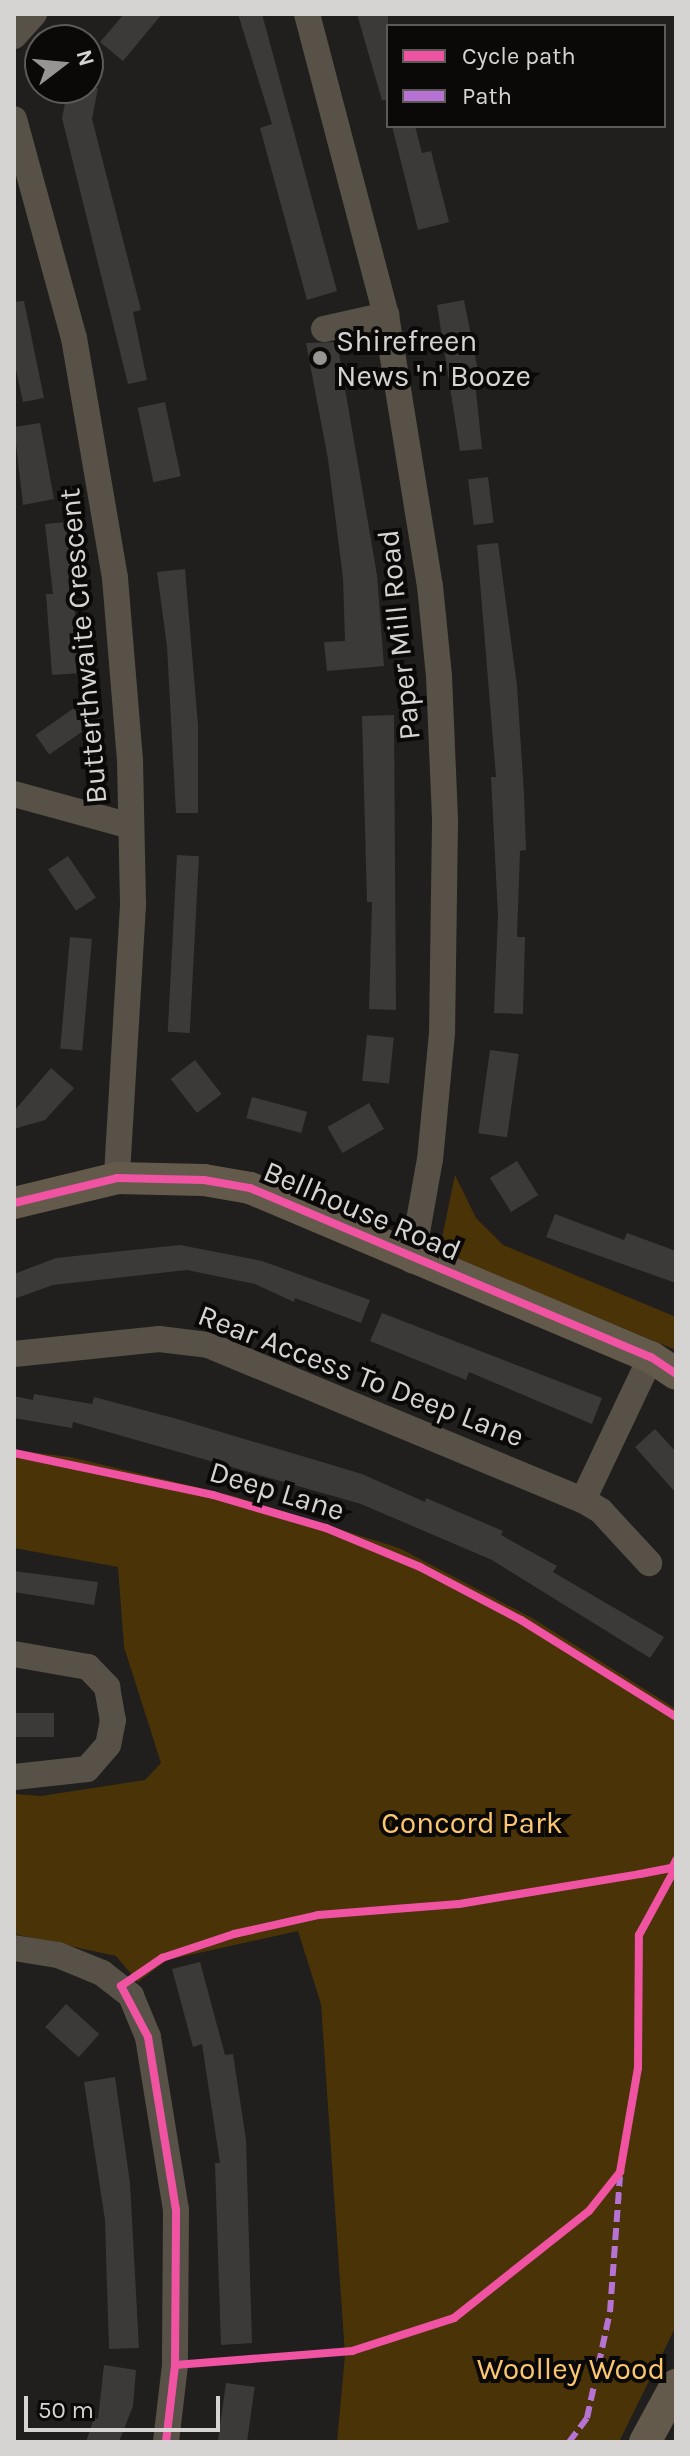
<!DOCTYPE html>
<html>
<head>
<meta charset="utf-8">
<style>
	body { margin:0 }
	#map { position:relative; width:690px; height:2456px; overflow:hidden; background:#201f1d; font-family:Karla,sans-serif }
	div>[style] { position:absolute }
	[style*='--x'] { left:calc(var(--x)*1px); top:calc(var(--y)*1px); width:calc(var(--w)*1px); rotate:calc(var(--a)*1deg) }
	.green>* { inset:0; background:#493307 }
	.building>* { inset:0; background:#3b3a39; transform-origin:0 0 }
	.minor>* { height:26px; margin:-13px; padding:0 13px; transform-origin:13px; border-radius:13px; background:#575147 }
	.major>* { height:32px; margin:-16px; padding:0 16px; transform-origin:16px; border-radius:16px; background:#635a4c }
	.quiet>* { height:6px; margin-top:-3px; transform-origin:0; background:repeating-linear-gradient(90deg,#b673d3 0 12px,transparent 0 18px) }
	.cycleway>* { height:8px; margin:-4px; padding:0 4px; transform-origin:4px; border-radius:4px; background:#f153a3 }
	.dots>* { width:22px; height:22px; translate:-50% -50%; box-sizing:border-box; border:4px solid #0a0908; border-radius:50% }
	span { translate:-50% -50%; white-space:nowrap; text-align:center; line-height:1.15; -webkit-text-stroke:8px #0a0908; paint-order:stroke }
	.poi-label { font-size:30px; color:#d5d4d2 }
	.left { translate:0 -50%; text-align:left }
	.street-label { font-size:30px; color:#d5d4d2 }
	.park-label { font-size:30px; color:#fbc66f }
	.frame { position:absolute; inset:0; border:16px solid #d5d4d2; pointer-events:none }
	.legend { position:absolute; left:386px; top:24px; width:280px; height:104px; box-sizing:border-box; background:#0a0908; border:2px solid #5b5a59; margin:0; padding:10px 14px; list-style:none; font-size:24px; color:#d5d4d2 }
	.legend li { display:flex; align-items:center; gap:16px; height:40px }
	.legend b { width:40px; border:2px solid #5b5a59 }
	.north { position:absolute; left:24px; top:24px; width:80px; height:80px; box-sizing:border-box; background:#0a0908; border:2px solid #5b5a59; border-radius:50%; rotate:74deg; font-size:22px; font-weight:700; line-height:32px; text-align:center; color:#d5d4d2 }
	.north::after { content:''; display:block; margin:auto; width:28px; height:36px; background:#969593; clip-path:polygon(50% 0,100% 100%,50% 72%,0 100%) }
	.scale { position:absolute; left:24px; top:2396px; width:196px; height:36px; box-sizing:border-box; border:4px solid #d5d4d2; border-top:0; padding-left:10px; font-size:24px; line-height:28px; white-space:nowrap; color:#d5d4d2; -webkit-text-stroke:6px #0a0908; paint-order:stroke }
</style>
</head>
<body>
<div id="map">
	<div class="green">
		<i style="clip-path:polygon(455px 1175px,476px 1218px,503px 1245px,676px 1317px,676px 1350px,439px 1252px)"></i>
		<i style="clip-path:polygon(14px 1450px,70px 1457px,234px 1496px,399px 1548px,532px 1618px,676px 1709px,676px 2326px,619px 2442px,337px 2442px,345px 2355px,321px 2004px,298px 1931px,167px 1960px,138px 1982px,116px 1956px,14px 1934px,14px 1794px,41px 1796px,145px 1780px,161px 1763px,124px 1647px,118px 1567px,14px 1548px)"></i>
	</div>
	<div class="building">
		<i style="clip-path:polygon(124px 14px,162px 14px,123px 61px,100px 42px)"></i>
		<i style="clip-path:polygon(238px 14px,262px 14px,337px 291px,307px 300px,260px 128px,272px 124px)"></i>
		<i style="clip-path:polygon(357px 14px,388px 14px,388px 100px,382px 100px)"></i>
		<i style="clip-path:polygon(68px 88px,98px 88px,92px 119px,141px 310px,133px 312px,147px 380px,128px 384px,62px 118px)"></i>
		<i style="clip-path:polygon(392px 126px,415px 126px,422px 153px,431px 151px,449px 222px,418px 230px)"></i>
		<i style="clip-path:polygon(464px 300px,480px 381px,475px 382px,482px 449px,460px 451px,437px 305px)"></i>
		<i style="clip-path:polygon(24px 301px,44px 398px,23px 402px,14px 361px,14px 302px)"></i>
		<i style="clip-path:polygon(337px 342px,377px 575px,384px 666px,327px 671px,324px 642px,345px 641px,343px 578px,328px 459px,306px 343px)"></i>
		<i style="left:165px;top:402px;width:76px;height:28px;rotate:78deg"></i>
		<i style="clip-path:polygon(40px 423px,54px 499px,23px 505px,14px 427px)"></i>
		<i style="left:488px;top:477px;width:46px;height:20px;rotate:83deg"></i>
		<i style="clip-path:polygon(66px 522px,81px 673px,52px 675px,46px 594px,53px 594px,45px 524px)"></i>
		<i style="clip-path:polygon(498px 543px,517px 686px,524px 794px,526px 850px,520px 851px,517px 937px,525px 937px,523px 1014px,494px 1013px,498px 916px,491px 777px,496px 777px,477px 545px)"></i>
		<i style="clip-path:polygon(185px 569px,198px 725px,198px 813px,176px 813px,167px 646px,157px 572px)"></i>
		<i style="left:74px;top:708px;width:24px;height:47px;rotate:55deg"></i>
		<i style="clip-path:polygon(394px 715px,396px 1010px,369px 1009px,372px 902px,367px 902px,362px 716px)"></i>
		<i style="left:177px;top:855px;width:22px;height:177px;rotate:3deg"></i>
		<i style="left:68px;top:856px;width:50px;height:24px;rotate:56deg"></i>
		<i style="left:70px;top:937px;width:22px;height:112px;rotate:5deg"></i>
		<i style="left:367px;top:1035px;width:27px;height:46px;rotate:6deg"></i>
		<i style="left:490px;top:1050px;width:29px;height:84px;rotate:8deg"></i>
		<i style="left:195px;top:1060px;width:43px;height:31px;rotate:52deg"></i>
		<i style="clip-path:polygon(51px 1068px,74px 1088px,45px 1120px,14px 1129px,14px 1111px)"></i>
		<i style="left:252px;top:1097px;width:57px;height:22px;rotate:15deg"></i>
		<i style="left:369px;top:1103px;width:30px;height:48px;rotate:60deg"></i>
		<i style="left:517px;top:1161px;width:40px;height:32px;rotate:58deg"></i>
		<i style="clip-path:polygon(555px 1214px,624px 1240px,627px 1233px,676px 1251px,676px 1283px,546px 1237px)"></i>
		<i style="clip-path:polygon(180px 1245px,262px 1261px,370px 1300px,361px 1323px,295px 1298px,294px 1302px,255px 1284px,187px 1270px,53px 1285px,14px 1299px,14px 1274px,56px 1258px)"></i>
		<i style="clip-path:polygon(382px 1313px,602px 1398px,592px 1424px,469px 1372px,466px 1380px,370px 1341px)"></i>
		<i style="clip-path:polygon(34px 1394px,92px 1404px,94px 1397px,181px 1420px,362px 1474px,425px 1502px,426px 1498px,503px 1531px,501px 1535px,557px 1566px,553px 1572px,664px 1637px,650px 1658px,492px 1560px,361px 1504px,73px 1422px,72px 1428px,14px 1418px,14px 1396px,33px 1400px)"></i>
		<i style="clip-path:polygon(655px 1429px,676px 1452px,676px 1493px,635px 1447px)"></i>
		<i style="clip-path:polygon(14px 1571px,98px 1582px,94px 1605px,14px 1592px)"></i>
		<i style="left:14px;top:1713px;width:40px;height:24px"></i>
		<i style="clip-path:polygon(200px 1962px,225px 2055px,233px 2054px,246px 2140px,252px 2343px,221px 2345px,215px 2163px,220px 2163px,202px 2044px,193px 2047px,172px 1969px)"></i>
		<i style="left:66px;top:2004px;width:45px;height:31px;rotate:42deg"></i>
		<i style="clip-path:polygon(115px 2077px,130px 2183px,139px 2348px,109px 2349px,105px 2220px,84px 2082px)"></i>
		<i style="clip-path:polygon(104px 2365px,136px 2370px,133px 2406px,119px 2442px,86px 2442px,94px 2418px,98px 2419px)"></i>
		<i style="left:226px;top:2383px;width:29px;height:60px;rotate:8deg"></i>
	</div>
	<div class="minor">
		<i style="--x:307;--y:14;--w:311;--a:75.3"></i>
		<i style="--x:386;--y:315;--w:275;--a:80.8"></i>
		<i style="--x:430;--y:586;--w:90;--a:84.3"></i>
		<i style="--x:439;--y:676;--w:146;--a:87.6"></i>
		<i style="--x:445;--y:822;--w:211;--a:90.8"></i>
		<i style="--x:442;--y:1033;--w:127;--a:95.4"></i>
		<i style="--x:430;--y:1159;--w:103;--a:100.1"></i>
		<i style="--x:14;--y:36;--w:30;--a:-48"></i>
		<i style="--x:14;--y:119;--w:227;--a:74.7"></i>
		<i style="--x:74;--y:338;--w:243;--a:80.3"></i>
		<i style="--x:115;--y:578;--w:183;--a:85.3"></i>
		<i style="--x:130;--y:760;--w:145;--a:88.8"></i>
		<i style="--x:133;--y:905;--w:273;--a:93.4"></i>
		<i style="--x:324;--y:329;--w:64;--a:-12.7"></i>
		<i style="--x:14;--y:794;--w:121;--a:15.3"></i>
		<i style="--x:14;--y:1354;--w:146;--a:-5.9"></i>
		<i style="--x:159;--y:1339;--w:49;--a:7"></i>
		<i style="--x:208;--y:1345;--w:406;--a:22.5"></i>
		<i style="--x:583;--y:1500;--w:21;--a:31"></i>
		<i style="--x:601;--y:1511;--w:71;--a:47.3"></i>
		<i style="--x:583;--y:1500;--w:158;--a:-64.6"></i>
		<i style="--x:14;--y:1654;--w:75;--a:10"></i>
		<i style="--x:88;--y:1667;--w:28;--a:46"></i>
		<i style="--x:107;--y:1687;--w:34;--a:80"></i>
		<i style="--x:113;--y:1720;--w:25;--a:101"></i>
		<i style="--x:108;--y:1745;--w:32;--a:131"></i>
		<i style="--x:87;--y:1769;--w:73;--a:173.7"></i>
		<i style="--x:14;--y:1948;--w:45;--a:9"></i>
		<i style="--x:58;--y:1955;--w:48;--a:22.2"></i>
		<i style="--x:102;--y:1973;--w:37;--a:38"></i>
		<i style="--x:131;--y:1996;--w:44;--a:67.5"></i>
		<i style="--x:148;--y:2037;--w:175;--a:80.8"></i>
		<i style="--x:176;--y:2210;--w:155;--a:90.4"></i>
		<i style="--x:175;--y:2365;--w:78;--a:96.7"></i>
	</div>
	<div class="major">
		<i style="--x:14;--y:1203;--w:106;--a:-13.6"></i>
		<i style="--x:117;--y:1178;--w:87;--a:1.3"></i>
		<i style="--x:204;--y:1180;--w:47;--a:9.9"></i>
		<i style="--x:250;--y:1188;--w:435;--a:22.9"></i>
		<i style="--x:651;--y:1357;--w:30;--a:34"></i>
		<i style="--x:645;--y:2442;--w:65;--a:-61.5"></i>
	</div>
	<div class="quiet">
		<i style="--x:569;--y:2442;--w:30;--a:-53"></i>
		<i style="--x:587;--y:2418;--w:108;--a:-77.8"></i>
		<i style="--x:610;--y:2312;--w:136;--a:-85.8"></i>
	</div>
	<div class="cycleway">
		<i style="--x:14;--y:1203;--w:106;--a:-13.6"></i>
		<i style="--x:117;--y:1178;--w:87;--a:1.3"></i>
		<i style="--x:204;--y:1180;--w:47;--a:9.9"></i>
		<i style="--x:250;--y:1188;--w:435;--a:22.9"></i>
		<i style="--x:651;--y:1357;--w:30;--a:34"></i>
		<i style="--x:14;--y:1453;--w:203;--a:11.9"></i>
		<i style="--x:213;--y:1495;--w:118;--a:16.3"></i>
		<i style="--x:326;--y:1528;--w:102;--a:22.5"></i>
		<i style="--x:420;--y:1567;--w:114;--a:27.7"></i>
		<i style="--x:521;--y:1620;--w:183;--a:32"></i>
		<i style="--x:175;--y:2365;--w:178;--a:-4.5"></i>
		<i style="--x:352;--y:2351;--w:107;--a:-17.9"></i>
		<i style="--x:454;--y:2318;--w:172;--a:-38.4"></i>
		<i style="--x:589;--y:2211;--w:50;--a:-51.5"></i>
		<i style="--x:620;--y:2172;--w:106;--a:-80.2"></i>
		<i style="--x:638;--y:2068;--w:133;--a:-89.6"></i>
		<i style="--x:639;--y:1935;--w:77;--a:-61.4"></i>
		<i style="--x:166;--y:2442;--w:78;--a:-83.3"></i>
		<i style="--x:175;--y:2365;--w:155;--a:-89.6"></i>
		<i style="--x:176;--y:2210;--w:175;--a:-99.2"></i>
		<i style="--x:148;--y:2037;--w:58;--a:-117.9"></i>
		<i style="--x:121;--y:1986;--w:50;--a:-34.3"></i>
		<i style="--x:162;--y:1958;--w:76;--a:-18.4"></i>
		<i style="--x:234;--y:1934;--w:86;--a:-12.7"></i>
		<i style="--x:318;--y:1915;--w:141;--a:-4.5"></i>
		<i style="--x:459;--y:1904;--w:183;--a:-9.4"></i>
		<i style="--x:640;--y:1874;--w:33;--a:-11"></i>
		<i style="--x:672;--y:1868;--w:9;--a:-63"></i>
	</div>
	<div class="dots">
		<i style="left:320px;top:358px;background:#969593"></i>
	</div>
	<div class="poi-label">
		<span class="left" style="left:336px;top:358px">Shirefreen<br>News 'n' Booze</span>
	</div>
	<div class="street-label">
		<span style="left:399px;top:635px;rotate:-96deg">Paper Mill Road</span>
		<span style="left:83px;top:646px;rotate:-95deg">Butterthwaite Crescent</span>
		<span style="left:362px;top:1211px;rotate:23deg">Bellhouse Road</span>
		<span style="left:361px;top:1376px;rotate:21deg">Rear Access To Deep Lane</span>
		<span style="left:277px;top:1491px;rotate:17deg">Deep Lane</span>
	</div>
	<div class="park-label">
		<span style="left:472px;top:1823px">Concord Park</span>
		<span style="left:571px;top:2369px">Woolley Wood</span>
	</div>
	<div class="frame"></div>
	<ul class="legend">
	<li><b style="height:10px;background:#f153a3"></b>Cycle path</li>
	<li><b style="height:10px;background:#b673d3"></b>Path</li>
	</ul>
	<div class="north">N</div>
	<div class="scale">50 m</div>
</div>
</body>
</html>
